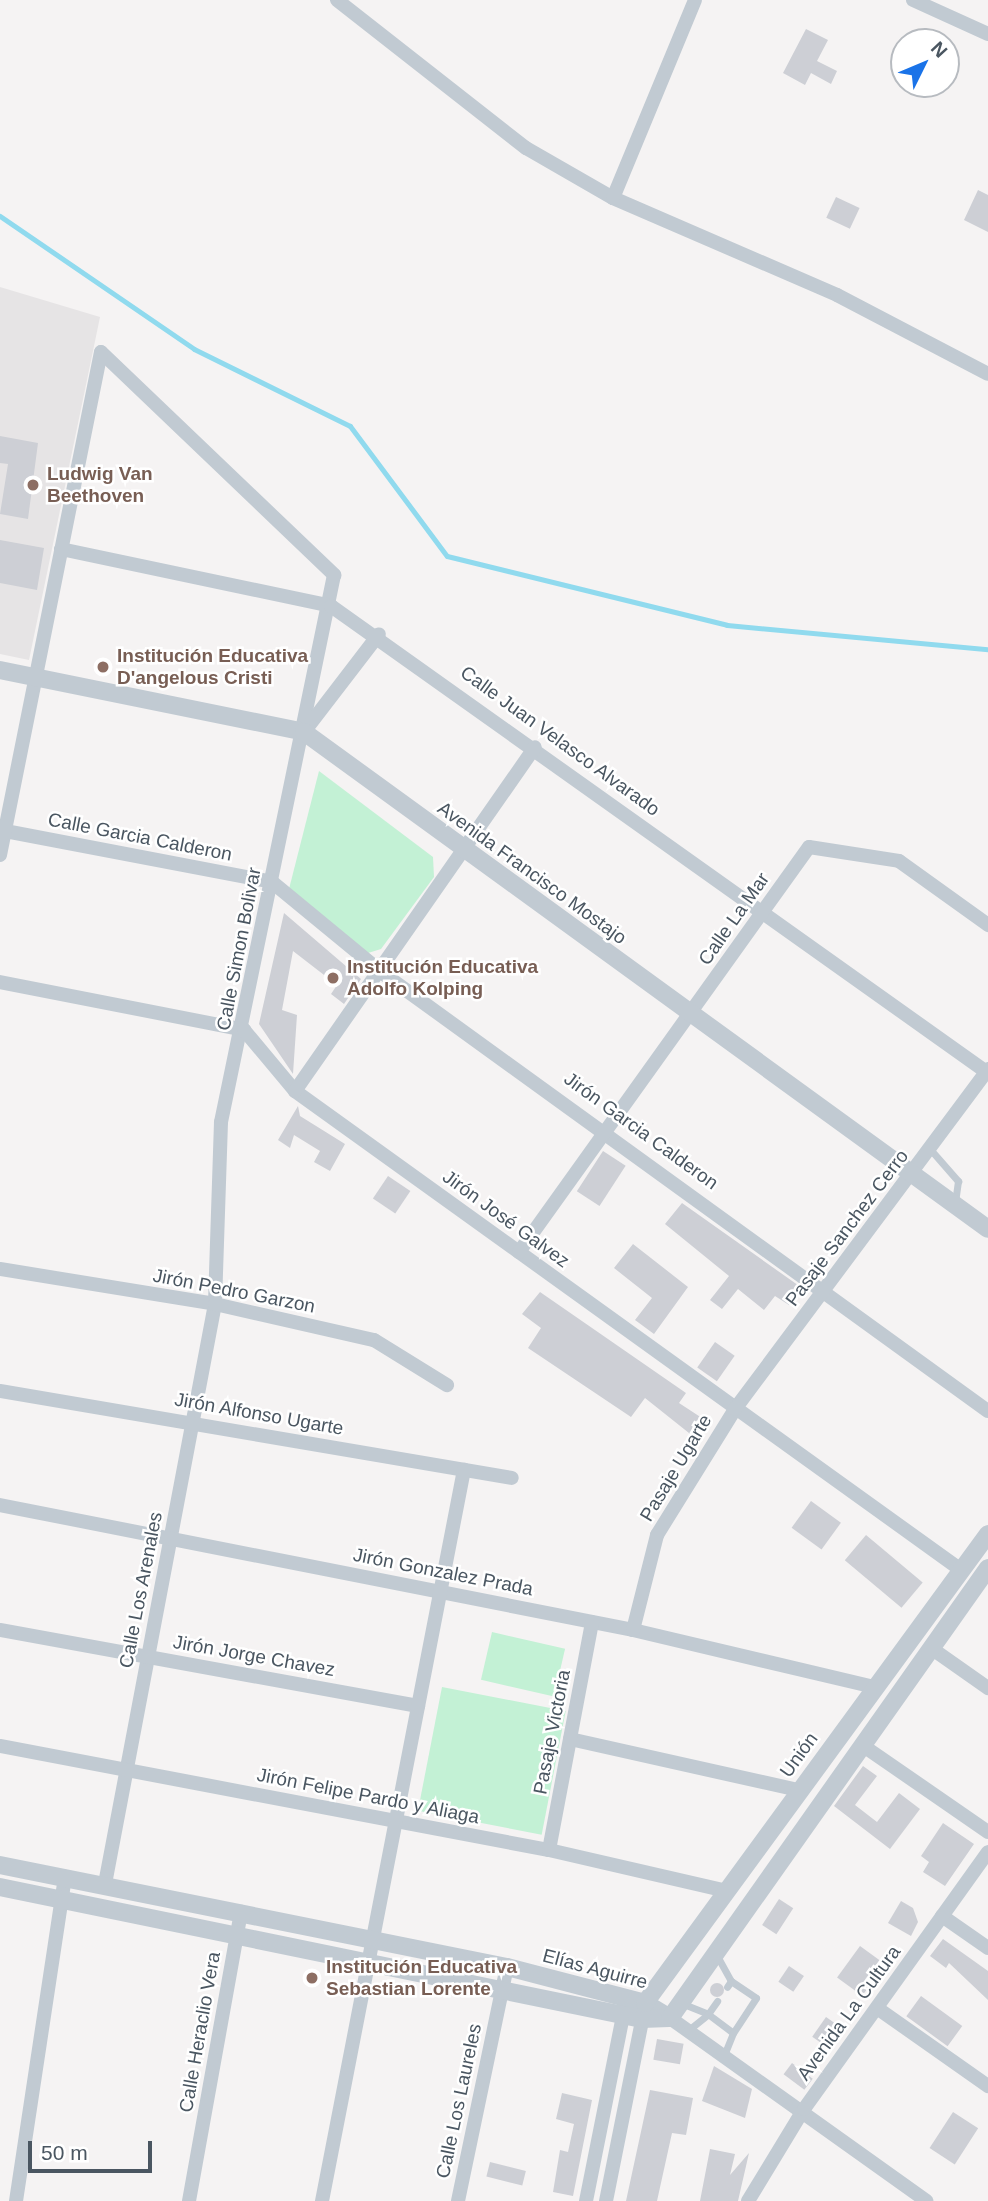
<!DOCTYPE html>
<html>
<head>
<meta charset="utf-8">
<style>
	body { margin:0 }
	#map { position:relative; width:988px; height:2201px; overflow:hidden; background:#f5f3f3; font-family:Arial,sans-serif }
	div>[style] { position:absolute }
	[style*='--x'] { left:calc(var(--x)*1px); top:calc(var(--y)*1px); width:calc(var(--w)*1px); rotate:calc(var(--a)*1deg) }
	.education>* { inset:0; background:#e6e4e5 }
	.green>* { inset:0; background:#c3f1d5; transform-origin:0 0 }
	.stream>* { height:5px; margin:-2.5px; padding:0 2.5px; transform-origin:2.5px; border-radius:2.5px; background:#90daee }
	.building>* { inset:0; background:#cdcfd5; transform-origin:0 0 }
	.round { border-radius:50% }
	.service>* { height:7px; margin:-3.5px; padding:0 3.5px; transform-origin:3.5px; border-radius:3.5px; background:#c1cad2 }
	.minor>* { height:14px; margin:-7px; padding:0 7px; transform-origin:7px; border-radius:7px; background:#c1cad2 }
	.tertiary>* { height:18px; margin:-9px; padding:0 9px; transform-origin:9px; border-radius:9px; background:#c1cad2 }
	.dots>* { width:19px; height:19px; translate:-50% -50%; box-sizing:border-box; border:4px solid #fff; border-radius:50% }
	span { translate:-50% -50%; white-space:nowrap; text-align:center; line-height:1.15; -webkit-text-stroke:5px #fff; paint-order:stroke }
	.education-label { font-size:19px; color:#785e54; font-weight:700 }
	.left { translate:0 -50%; text-align:left }
	.street-label { font-size:19px; color:#4a5661 }
	.north { position:absolute; left:890px; top:28px; width:70px; height:70px; box-sizing:border-box; background:#fff; border:2px solid #b7bbc0; border-radius:50%; rotate:47deg; font-size:19px; font-weight:700; line-height:28px; text-align:center; color:#4a5661 }
	.north::after { content:''; display:block; margin:auto; width:24px; height:32px; background:#1a73e8; clip-path:polygon(50% 0,100% 100%,50% 72%,0 100%) }
	.scale { position:absolute; left:28px; top:2141px; width:124px; height:32px; box-sizing:border-box; border:4px solid #4a5661; border-top:0; padding-left:9px; font-size:21px; line-height:24px; white-space:nowrap; color:#4a5661; -webkit-text-stroke:5px #fff; paint-order:stroke }
</style>
</head>
<body>
<div id="map">
	<div class="education">
		<i style="clip-path:polygon(0 287px,100px 317px,29px 660px,0 654px)"></i>
	</div>
	<div class="green">
		<i style="clip-path:polygon(319px 771px,433px 857px,434px 877px,381px 949px,368px 953px,289px 889px)"></i>
		<i style="left:492px;top:1632px;width:75px;height:49px;rotate:13deg"></i>
		<i style="left:442px;top:1687px;width:126px;height:126px;rotate:11deg"></i>
	</div>
	<div class="stream">
		<i style="--x:0;--y:216;--w:235;--a:34.4"></i>
		<i style="--x:194;--y:349;--w:174;--a:26.3"></i>
		<i style="--x:350;--y:426;--w:162;--a:53.3"></i>
		<i style="--x:447;--y:556;--w:288;--a:13.8"></i>
		<i style="--x:727;--y:625;--w:262;--a:5.3"></i>
	</div>
	<div class="building">
		<i style="clip-path:polygon(806px 29px,828px 40px,817px 61px,837px 71px,831px 84px,811px 73px,805px 85px,783px 73px)"></i>
		<i style="clip-path:polygon(978px 190px,988px 195px,988px 232px,964px 220px)"></i>
		<i style="left:836px;top:197px;width:26px;height:23px;rotate:25deg"></i>
		<i style="clip-path:polygon(0 436px,38px 443px,28px 519px,0 514px,8px 464px,0 463px)"></i>
		<i style="clip-path:polygon(0 540px,44px 548px,37px 590px,0 583px)"></i>
		<i style="clip-path:polygon(284px 913px,361px 979px,344px 1004px,331px 994px,337px 985px,293px 951px,282px 1010px,297px 1015px,293px 1074px,259px 1024px)"></i>
		<i style="clip-path:polygon(298px 1106px,300px 1116px,345px 1144px,330px 1171px,314px 1162px,320px 1151px,294px 1135px,290px 1148px,278px 1140px)"></i>
		<i style="left:603px;top:1151px;width:27px;height:48px;rotate:33deg"></i>
		<i style="left:388px;top:1176px;width:27px;height:27px;rotate:34deg"></i>
		<i style="clip-path:polygon(682px 1203px,802px 1288px,789px 1305px,775px 1296px,764px 1310px,738px 1289px,722px 1309px,710px 1300px,729px 1276px,665px 1224px)"></i>
		<i style="clip-path:polygon(633px 1244px,688px 1287px,654px 1334px,635px 1320px,652px 1298px,614px 1268px)"></i>
		<i style="clip-path:polygon(540px 1292px,686px 1393px,679px 1403px,705px 1420px,694px 1437px,645px 1398px,631px 1417px,528px 1348px,541px 1328px,522px 1314px)"></i>
		<i style="left:715px;top:1342px;width:24px;height:31px;rotate:35deg"></i>
		<i style="left:811px;top:1501px;width:37px;height:33px;rotate:36deg"></i>
		<i style="left:866px;top:1535px;width:74px;height:33px;rotate:40deg"></i>
		<i style="clip-path:polygon(863px 1766px,877px 1776px,855px 1805px,877px 1822px,899px 1793px,920px 1809px,890px 1849px,834px 1806px)"></i>
		<i style="clip-path:polygon(943px 1823px,974px 1844px,945px 1886px,923px 1872px,929px 1862px,921px 1856px)"></i>
		<i style="left:779px;top:1899px;width:17px;height:31px;rotate:33deg"></i>
		<i style="clip-path:polygon(901px 1901px,913px 1908px,918px 1922px,911px 1936px,888px 1923px)"></i>
		<i style="clip-path:polygon(943px 1939px,988px 1971px,988px 2000px,949px 1963px,946px 1968px,930px 1956px)"></i>
		<i style="left:860px;top:1946px;width:31px;height:39px;rotate:36deg"></i>
		<i style="left:789px;top:1966px;width:18px;height:19px;rotate:34deg"></i>
		<i class="round" style="left:710px;top:1983px;width:14px;height:14px"></i>
		<i style="left:921px;top:1996px;width:51px;height:25px;rotate:36deg"></i>
		<i style="left:826px;top:2017px;width:24px;height:24px;rotate:35deg"></i>
		<i style="left:657px;top:2039px;width:27px;height:21px;rotate:10deg"></i>
		<i style="left:792px;top:2063px;width:26px;height:14px;rotate:37deg"></i>
		<i style="clip-path:polygon(714px 2066px,752px 2089px,745px 2118px,702px 2101px)"></i>
		<i style="clip-path:polygon(650px 2090px,693px 2098px,686px 2135px,672px 2133px,657px 2201px,626px 2201px)"></i>
		<i style="clip-path:polygon(562px 2093px,592px 2100px,573px 2196px,553px 2192px,560px 2150px,568px 2152px,574px 2124px,556px 2119px)"></i>
		<i style="left:953px;top:2112px;width:30px;height:43px;rotate:33deg"></i>
		<i style="clip-path:polygon(710px 2149px,735px 2154px,730px 2175px,749px 2153px,738px 2201px,700px 2201px)"></i>
		<i style="left:490px;top:2162px;width:37px;height:15px;rotate:14deg"></i>
	</div>
	<div class="service">
		<i style="--x:930;--y:1149;--w:43;--a:48.8"></i>
		<i style="--x:958;--y:1181;--w:21;--a:98"></i>
		<i style="--x:716;--y:1954;--w:31;--a:61"></i>
		<i style="--x:731;--y:1981;--w:7;--a:124"></i>
		<i style="--x:731;--y:1981;--w:30;--a:34"></i>
		<i style="--x:756;--y:1998;--w:42;--a:123.3"></i>
		<i style="--x:681;--y:2003;--w:29;--a:22"></i>
		<i style="--x:708;--y:2014;--w:16;--a:-55"></i>
		<i style="--x:691;--y:2028;--w:22;--a:-39"></i>
		<i style="--x:708;--y:2014;--w:31;--a:37"></i>
		<i style="--x:733;--y:2033;--w:22;--a:112"></i>
	</div>
	<div class="minor">
		<i style="--x:337;--y:0;--w:240;--a:38.1"></i>
		<i style="--x:526;--y:148;--w:100;--a:29.9"></i>
		<i style="--x:613;--y:198;--w:244;--a:23.4"></i>
		<i style="--x:837;--y:295;--w:170;--a:27.6"></i>
		<i style="--x:913;--y:0;--w:82;--a:24.4"></i>
		<i style="--x:613;--y:198;--w:214;--a:-67.5"></i>
		<i style="--x:101;--y:352;--w:323;--a:43.7"></i>
		<i style="--x:334;--y:575;--w:559;--a:101.67"></i>
		<i style="--x:221;--y:1122;--w:182;--a:91.9"></i>
		<i style="--x:215;--y:1304;--w:590;--a:100.74"></i>
		<i style="--x:61;--y:549;--w:276;--a:11.9"></i>
		<i style="--x:331;--y:606;--w:806;--a:35.41"></i>
		<i style="--x:307;--y:728;--w:118;--a:-52.5"></i>
		<i style="--x:0;--y:830;--w:277;--a:10.8"></i>
		<i style="--x:272;--y:882;--w:141;--a:39.5"></i>
		<i style="--x:381;--y:972;--w:749;--a:35.88"></i>
		<i style="--x:0;--y:855;--w:513;--a:-78.65"></i>
		<i style="--x:0;--y:982;--w:249;--a:11.1"></i>
		<i style="--x:244;--y:1030;--w:80;--a:50.1"></i>
		<i style="--x:295;--y:1091;--w:820;--a:35.72"></i>
		<i style="--x:295;--y:1091;--w:419;--a:-55.1"></i>
		<i style="--x:519;--y:1252;--w:498;--a:-54.4"></i>
		<i style="--x:809;--y:847;--w:91;--a:8.8"></i>
		<i style="--x:899;--y:861;--w:110;--a:35.7"></i>
		<i style="--x:0;--y:1269;--w:218;--a:9.2"></i>
		<i style="--x:215;--y:1304;--w:163;--a:12.8"></i>
		<i style="--x:374;--y:1340;--w:86;--a:31.7"></i>
		<i style="--x:0;--y:1391;--w:519;--a:9.64"></i>
		<i style="--x:0;--y:1505;--w:645;--a:11.17"></i>
		<i style="--x:633;--y:1630;--w:249;--a:13.3"></i>
		<i style="--x:0;--y:1630;--w:425;--a:10.3"></i>
		<i style="--x:633;--y:1630;--w:98;--a:-75.8"></i>
		<i style="--x:657;--y:1535;--w:148;--a:-58.2"></i>
		<i style="--x:735;--y:1409;--w:424;--a:-53.3"></i>
		<i style="--x:931;--y:1648;--w:70;--a:35.1"></i>
		<i style="--x:570;--y:1739;--w:235;--a:12.6"></i>
		<i style="--x:862;--y:1745;--w:153;--a:34.6"></i>
		<i style="--x:0;--y:1746;--w:559;--a:10.73"></i>
		<i style="--x:549;--y:1850;--w:183;--a:13"></i>
		<i style="--x:549;--y:1850;--w:232;--a:-79.3"></i>
		<i style="--x:942;--y:1916;--w:56;--a:34.8"></i>
		<i style="--x:877;--y:2008;--w:136;--a:35.1"></i>
		<i style="--x:670;--y:2018;--w:315;--a:35.5"></i>
		<i style="--x:16;--y:2201;--w:328;--a:-81.4"></i>
		<i style="--x:189;--y:2201;--w:294;--a:-79.8"></i>
		<i style="--x:322;--y:2201;--w:745;--a:-79.01"></i>
		<i style="--x:458;--y:2201;--w:239;--a:-78.2"></i>
		<i style="--x:586;--y:2201;--w:199;--a:-78.7"></i>
		<i style="--x:606;--y:2201;--w:195;--a:-78.7"></i>
		<i style="--x:748;--y:2201;--w:108;--a:-58.7"></i>
		<i style="--x:804;--y:2109;--w:316;--a:-54.4"></i>
	</div>
	<div class="tertiary">
		<i style="--x:0;--y:670;--w:310;--a:11.5"></i>
		<i style="--x:304;--y:732;--w:845;--a:36"></i>
		<i style="--x:0;--y:1865;--w:517;--a:11.38"></i>
		<i style="--x:507;--y:1967;--w:143;--a:14.6"></i>
		<i style="--x:645;--y:2003;--w:29;--a:31"></i>
		<i style="--x:0;--y:1887;--w:655;--a:11.62"></i>
		<i style="--x:642;--y:2019;--w:27;--a:-2"></i>
		<i style="--x:645;--y:2003;--w:581;--a:-53.82"></i>
		<i style="--x:670;--y:2018;--w:551;--a:-54.75"></i>
	</div>
	<div class="dots">
		<i style="left:33px;top:485px;background:#8d6e63"></i>
		<i style="left:103px;top:667px;background:#8d6e63"></i>
		<i style="left:333px;top:978px;background:#8d6e63"></i>
		<i style="left:312px;top:1978px;background:#8d6e63"></i>
	</div>
	<div class="education-label">
		<span class="left" style="left:47px;top:485px">Ludwig Van<br>Beethoven</span>
		<span class="left" style="left:117px;top:667px">Institución Educativa<br>D'angelous Cristi</span>
		<span class="left" style="left:347px;top:978px">Institución Educativa<br>Adolfo Kolping</span>
		<span class="left" style="left:326px;top:1978px">Institución Educativa<br>Sebastian Lorente</span>
	</div>
	<div class="street-label">
		<span style="left:560px;top:741px;rotate:36deg">Calle Juan Velasco Alvarado</span>
		<span style="left:140px;top:837px;rotate:11deg">Calle Garcia Calderon</span>
		<span style="left:532px;top:873px;rotate:36deg">Avenida Francisco Mostajo</span>
		<span style="left:734px;top:919px;rotate:-55deg">Calle La Mar</span>
		<span style="left:239px;top:949px;rotate:-79deg">Calle Simon Bolivar</span>
		<span style="left:641px;top:1131px;rotate:36deg">Jirón Garcia Calderon</span>
		<span style="left:506px;top:1219px;rotate:36deg">Jirón José Galvez</span>
		<span style="left:847px;top:1228px;rotate:-53deg">Pasaje Sanchez Cerro</span>
		<span style="left:234px;top:1291px;rotate:11deg">Jirón Pedro Garzon</span>
		<span style="left:259px;top:1414px;rotate:10deg">Jirón Alfonso Ugarte</span>
		<span style="left:676px;top:1468px;rotate:-59deg">Pasaje Ugarte</span>
		<span style="left:443px;top:1572px;rotate:11deg">Jirón Gonzalez Prada</span>
		<span style="left:141px;top:1590px;rotate:-79deg">Calle Los Arenales</span>
		<span style="left:254px;top:1656px;rotate:10deg">Jirón Jorge Chavez</span>
		<span style="left:552px;top:1732px;rotate:-79deg">Pasaje Victoria</span>
		<span style="left:799px;top:1755px;rotate:-54deg">Unión</span>
		<span style="left:368px;top:1796px;rotate:11deg">Jirón Felipe Pardo y Aliaga</span>
		<span style="left:595px;top:1969px;rotate:15deg">Elías Aguirre</span>
		<span style="left:849px;top:2013px;rotate:-54deg">Avenida La Cultura</span>
		<span style="left:200px;top:2032px;rotate:-80deg">Calle Heraclio Vera</span>
		<span style="left:459px;top:2101px;rotate:-78deg">Calle Los Laureles</span>
	</div>
	<div class="north">N</div>
	<div class="scale">50 m</div>
</div>
</body>
</html>
